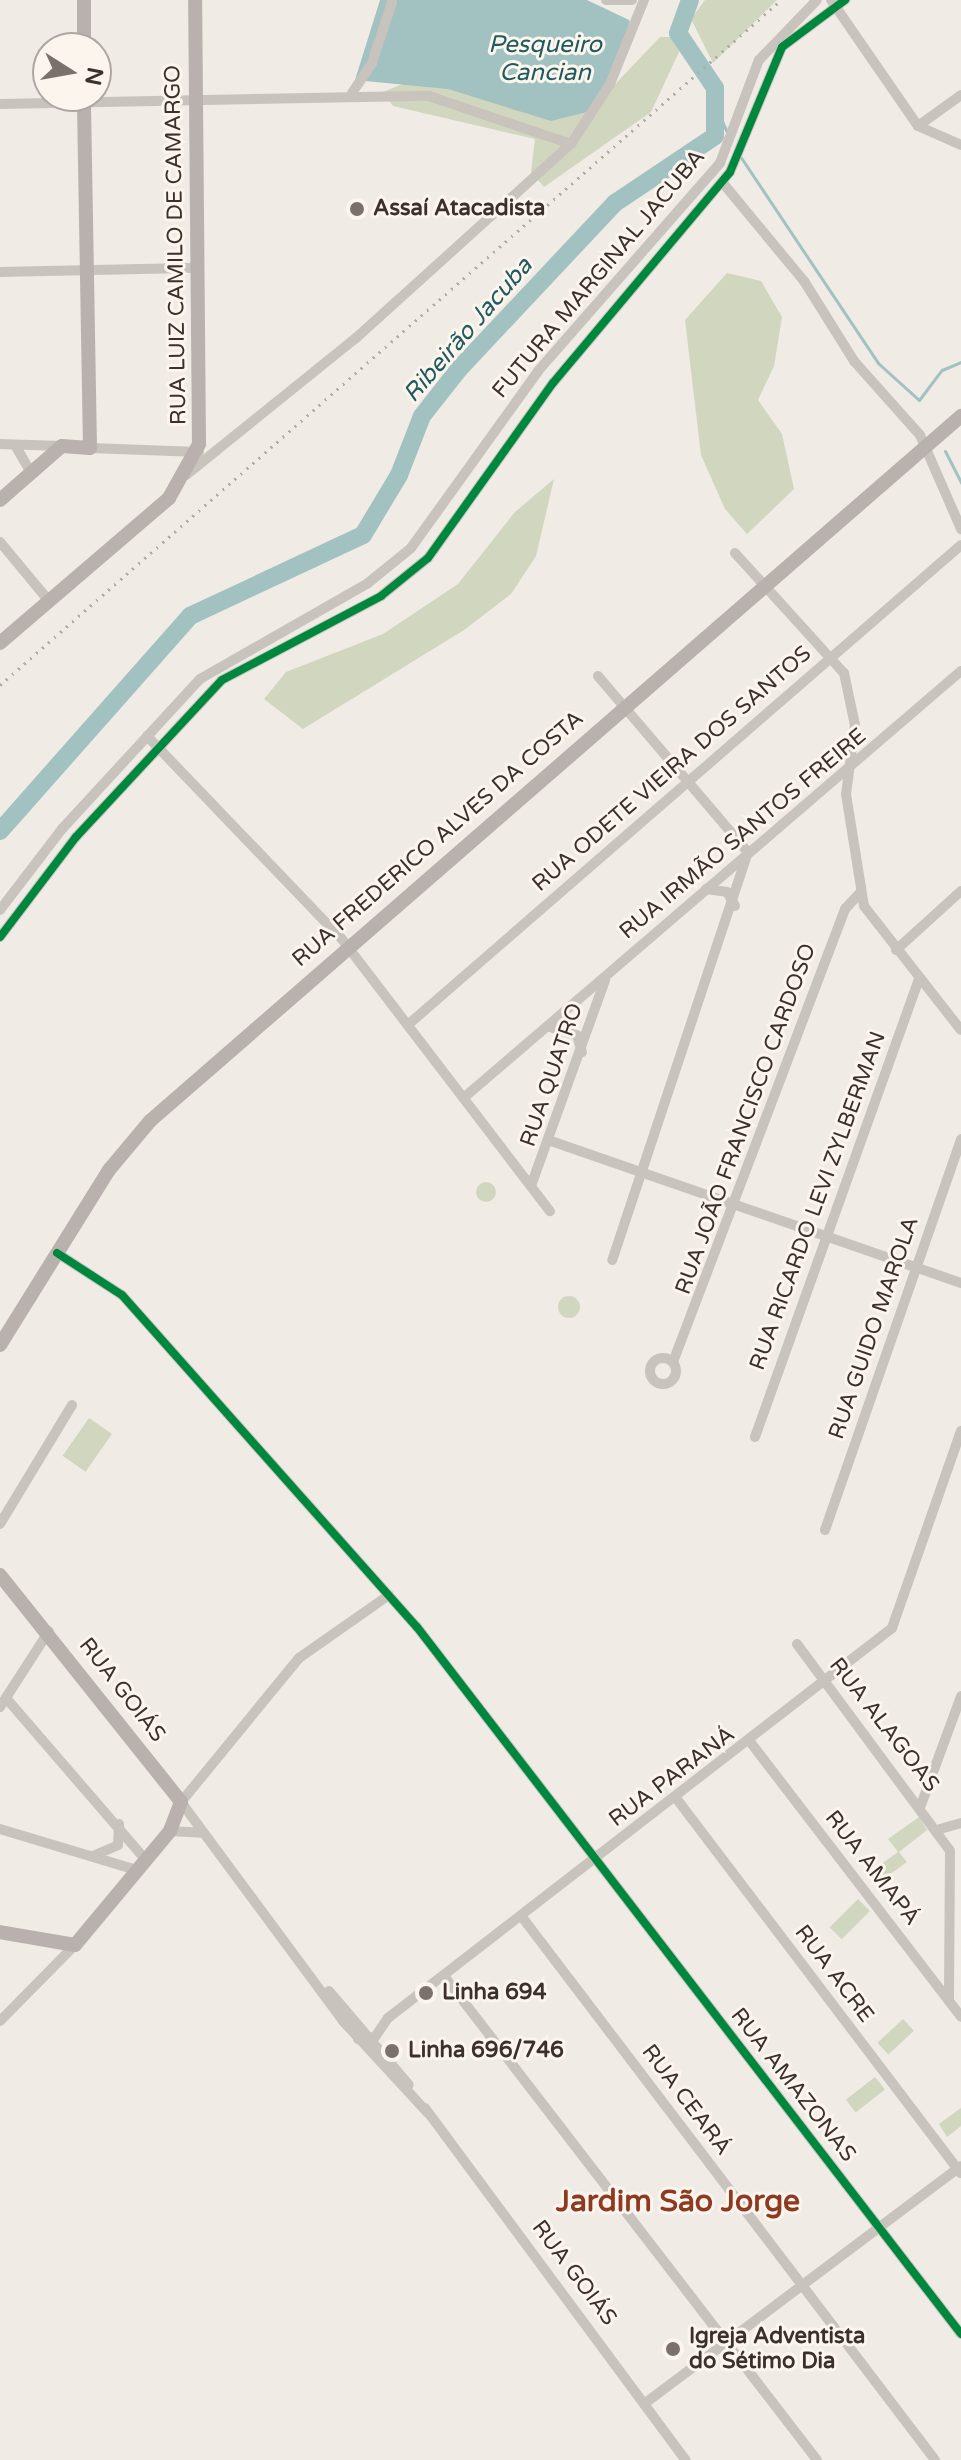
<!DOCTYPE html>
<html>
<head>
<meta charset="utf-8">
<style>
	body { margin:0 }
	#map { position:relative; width:961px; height:2460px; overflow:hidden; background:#f0ebe5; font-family:"Varela Round",sans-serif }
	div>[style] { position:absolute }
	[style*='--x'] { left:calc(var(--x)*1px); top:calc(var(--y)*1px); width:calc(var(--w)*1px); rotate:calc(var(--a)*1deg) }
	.green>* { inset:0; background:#d1d6bf; transform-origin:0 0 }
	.round { border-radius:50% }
	.water>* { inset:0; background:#a1c2c1 }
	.stream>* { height:3px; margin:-1.5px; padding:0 1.5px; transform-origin:1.5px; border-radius:1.5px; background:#a1c2c1 }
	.river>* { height:18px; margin:-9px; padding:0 9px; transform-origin:9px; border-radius:9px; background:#a1c2c1 }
	.minor>* { height:10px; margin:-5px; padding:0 5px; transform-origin:5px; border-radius:5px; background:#c9c3be }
	.minor>.ring { margin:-5px; padding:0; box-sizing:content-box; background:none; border:10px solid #c9c3be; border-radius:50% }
	.major>* { height:14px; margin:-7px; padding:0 7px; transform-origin:7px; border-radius:7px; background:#b8b1ad }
	.rail>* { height:3px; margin-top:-1.5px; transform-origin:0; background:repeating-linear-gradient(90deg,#b1aca8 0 2px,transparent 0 8px) }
	.cycleway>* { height:8px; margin:-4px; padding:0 4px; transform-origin:4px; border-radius:4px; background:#00873e }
	.dots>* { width:22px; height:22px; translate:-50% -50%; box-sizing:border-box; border:4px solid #fbf5ee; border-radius:50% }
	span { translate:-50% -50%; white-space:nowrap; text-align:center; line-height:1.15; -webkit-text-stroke:6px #fbf5ee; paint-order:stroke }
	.poi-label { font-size:22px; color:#3b302b; font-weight:700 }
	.left { translate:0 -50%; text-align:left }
	.street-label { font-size:22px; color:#3b302b }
	.water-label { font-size:24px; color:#1f5a5e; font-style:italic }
	.district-label { font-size:30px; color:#8c3b22; font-weight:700 }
	.north { position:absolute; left:32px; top:32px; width:80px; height:80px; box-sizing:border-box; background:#fbf5ee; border:2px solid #aea6a0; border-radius:50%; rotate:101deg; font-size:22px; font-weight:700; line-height:32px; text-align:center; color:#3b302b }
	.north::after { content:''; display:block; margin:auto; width:28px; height:36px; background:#7a716c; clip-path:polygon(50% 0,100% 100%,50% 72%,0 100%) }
</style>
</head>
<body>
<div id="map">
	<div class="green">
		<i style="clip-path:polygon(705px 0,777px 0,713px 63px,691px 19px)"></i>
		<i style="clip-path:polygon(660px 37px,686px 37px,651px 112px,544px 187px,531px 172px,535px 139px,393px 106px,383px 92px,417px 78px,602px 98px)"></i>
		<i style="clip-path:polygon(727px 273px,761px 281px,782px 317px,774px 366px,758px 400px,782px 434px,794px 489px,747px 534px,725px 509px,701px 455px,685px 320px)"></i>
		<i style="clip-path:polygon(554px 479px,536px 556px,511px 594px,464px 630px,303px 729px,264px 699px,286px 672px,383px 634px,458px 584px,515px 512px)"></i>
		<i class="round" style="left:476px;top:1182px;width:20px;height:20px"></i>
		<i class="round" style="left:558px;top:1296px;width:22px;height:22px"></i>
		<i style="left:89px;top:1418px;width:28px;height:46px;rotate:35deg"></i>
		<i style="clip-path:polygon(919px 1817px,927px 1830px,899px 1852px,907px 1862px,876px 1884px,867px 1874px,898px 1852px,888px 1839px)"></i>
		<i style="left:858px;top:1899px;width:17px;height:40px;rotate:45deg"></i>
		<i style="left:903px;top:2019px;width:16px;height:35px;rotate:47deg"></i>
		<i style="left:875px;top:2077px;width:16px;height:37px;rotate:52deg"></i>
		<i style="clip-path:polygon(961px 2108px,961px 2126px,947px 2137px,939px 2124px)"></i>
	</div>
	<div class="water">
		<i style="clip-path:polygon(380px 0,587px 0,629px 20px,634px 37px,587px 112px,551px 121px,448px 89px,355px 80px)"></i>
	</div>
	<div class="stream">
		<i style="--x:720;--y:117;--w:17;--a:65"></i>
		<i style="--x:740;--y:156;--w:249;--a:56.3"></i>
		<i style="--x:878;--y:363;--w:55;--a:42.1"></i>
		<i style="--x:919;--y:400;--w:38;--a:-53"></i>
		<i style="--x:942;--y:370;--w:21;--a:-23"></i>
		<i style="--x:945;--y:451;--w:36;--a:63"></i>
	</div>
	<div class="river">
		<i style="--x:0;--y:831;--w:287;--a:-48.5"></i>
		<i style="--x:190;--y:616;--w:191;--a:-25.1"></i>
		<i style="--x:363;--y:535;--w:70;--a:-59"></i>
		<i style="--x:399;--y:475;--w:63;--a:-68.7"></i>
		<i style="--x:422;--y:416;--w:60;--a:-51.8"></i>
		<i style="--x:459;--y:369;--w:228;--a:-46.8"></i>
		<i style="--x:615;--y:203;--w:120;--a:-33.8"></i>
		<i style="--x:715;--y:136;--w:48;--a:-90"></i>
		<i style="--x:715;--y:88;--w:66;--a:-123.9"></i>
		<i style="--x:678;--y:33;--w:35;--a:-70"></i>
	</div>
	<div class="minor">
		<i style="--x:606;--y:0;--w:26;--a:0"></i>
		<i style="--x:831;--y:0;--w:153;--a:55.4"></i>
		<i style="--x:918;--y:126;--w:47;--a:23.8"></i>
		<i style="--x:352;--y:93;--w:36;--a:-56"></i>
		<i style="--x:372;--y:63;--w:64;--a:-71.8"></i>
		<i style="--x:0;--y:104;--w:429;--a:-1.1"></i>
		<i style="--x:429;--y:96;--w:150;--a:18.7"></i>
		<i style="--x:918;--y:126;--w:53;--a:-35.8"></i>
		<i style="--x:722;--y:182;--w:129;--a:50.4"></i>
		<i style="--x:804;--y:281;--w:94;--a:58"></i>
		<i style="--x:854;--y:361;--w:99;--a:48.3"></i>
		<i style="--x:920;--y:435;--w:103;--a:66.4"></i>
		<i style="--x:0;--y:272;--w:199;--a:-1.2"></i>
		<i style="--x:0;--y:444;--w:62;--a:1.8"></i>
		<i style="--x:15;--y:445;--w:32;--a:60"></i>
		<i style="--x:90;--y:448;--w:109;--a:2.1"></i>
		<i style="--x:186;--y:475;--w:218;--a:-38.9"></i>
		<i style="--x:356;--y:338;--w:290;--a:-42.1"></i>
		<i style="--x:571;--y:144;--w:72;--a:-57"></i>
		<i style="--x:610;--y:84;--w:91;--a:-68"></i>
		<i style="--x:0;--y:542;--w:77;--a:50.3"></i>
		<i style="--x:735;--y:553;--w:162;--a:47.8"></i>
		<i style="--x:844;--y:673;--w:53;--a:78.1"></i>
		<i style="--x:855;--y:725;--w:70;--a:97.4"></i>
		<i style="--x:846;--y:794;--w:113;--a:80.9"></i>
		<i style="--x:864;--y:906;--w:157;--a:52"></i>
		<i style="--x:598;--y:676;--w:231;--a:49.6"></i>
		<i style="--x:748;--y:852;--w:430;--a:108.4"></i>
		<i style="--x:147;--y:736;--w:280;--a:46.2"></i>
		<i style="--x:341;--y:938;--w:344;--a:52.6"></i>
		<i style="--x:706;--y:889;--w:21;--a:8"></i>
		<i style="--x:727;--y:892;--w:16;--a:60"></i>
		<i style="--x:0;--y:910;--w:102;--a:-52.6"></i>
		<i style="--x:62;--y:829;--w:204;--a:-47.4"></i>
		<i style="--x:200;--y:679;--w:193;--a:-29.7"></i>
		<i style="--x:368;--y:583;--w:55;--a:-39.1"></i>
		<i style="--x:411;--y:548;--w:218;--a:-54.3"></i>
		<i style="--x:538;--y:371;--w:276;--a:-48.8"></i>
		<i style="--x:720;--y:163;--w:110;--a:-69.3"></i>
		<i style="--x:759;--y:60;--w:83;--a:-46"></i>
		<i style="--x:0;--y:937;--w:126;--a:-52.8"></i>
		<i style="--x:76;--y:837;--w:214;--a:-47.1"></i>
		<i style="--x:222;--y:680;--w:180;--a:-27.8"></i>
		<i style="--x:381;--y:596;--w:60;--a:-39"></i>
		<i style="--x:428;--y:558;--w:215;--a:-54.5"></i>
		<i style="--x:553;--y:383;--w:275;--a:-50"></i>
		<i style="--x:730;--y:172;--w:135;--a:-67.4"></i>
		<i style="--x:782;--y:47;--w:79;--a:-36.7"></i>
		<i style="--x:896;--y:950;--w:88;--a:-42.2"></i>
		<i style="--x:410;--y:1023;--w:729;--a:-40.94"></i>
		<i style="--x:550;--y:1027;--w:28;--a:17"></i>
		<i style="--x:577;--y:1035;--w:18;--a:74"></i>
		<i style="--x:467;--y:1095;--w:651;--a:-40.64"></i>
		<i style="--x:551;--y:1141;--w:434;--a:19.1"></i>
		<i style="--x:532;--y:1183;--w:216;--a:-70.2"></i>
		<i style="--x:57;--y:1253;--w:77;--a:32.9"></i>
		<i style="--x:122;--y:1295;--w:444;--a:48.4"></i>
		<i style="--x:417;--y:1627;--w:892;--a:52.42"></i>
		<i class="ring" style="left:650px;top:1358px;width:16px;height:16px"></i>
		<i style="--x:673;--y:1362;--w:485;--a:-69.2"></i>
		<i style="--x:845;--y:909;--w:23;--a:-47"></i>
		<i style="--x:755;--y:1437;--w:486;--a:-70.3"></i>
		<i style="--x:0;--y:1524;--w:139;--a:-58.8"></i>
		<i style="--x:825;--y:1530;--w:414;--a:-70.8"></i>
		<i style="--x:389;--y:1595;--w:110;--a:145"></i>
		<i style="--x:299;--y:1658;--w:186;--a:129.3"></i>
		<i style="--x:181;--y:1802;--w:272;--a:53.5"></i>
		<i style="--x:343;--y:2021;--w:125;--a:47.3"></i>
		<i style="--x:797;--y:1644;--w:257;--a:53.5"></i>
		<i style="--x:950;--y:1851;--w:150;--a:90.4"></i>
		<i style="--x:6;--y:1698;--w:214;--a:49.2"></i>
		<i style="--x:0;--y:1707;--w:90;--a:-57.2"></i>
		<i style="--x:751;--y:1743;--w:345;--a:52.5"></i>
		<i style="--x:676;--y:1798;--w:471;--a:52.8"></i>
		<i style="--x:921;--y:1805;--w:116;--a:-69.8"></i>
		<i style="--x:0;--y:1829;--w:143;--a:16.7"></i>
		<i style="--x:940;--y:1829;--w:22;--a:-16"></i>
		<i style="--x:170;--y:1831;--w:33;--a:3"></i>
		<i style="--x:95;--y:1855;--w:25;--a:-23"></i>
		<i style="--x:118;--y:1845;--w:21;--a:-87"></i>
		<i style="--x:522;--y:1917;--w:682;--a:52.74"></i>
		<i style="--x:444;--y:1976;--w:611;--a:52.38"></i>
		<i style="--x:329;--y:1991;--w:123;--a:49.6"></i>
		<i style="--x:0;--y:2021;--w:107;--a:-45.4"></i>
		<i style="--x:358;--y:2039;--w:17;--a:-7"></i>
		<i style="--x:375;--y:2037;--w:23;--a:-56"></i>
		<i style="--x:388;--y:2018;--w:637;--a:-37.73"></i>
		<i style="--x:892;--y:1628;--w:209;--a:-70.7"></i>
		<i style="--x:425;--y:2108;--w:438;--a:53.5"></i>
		<i style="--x:644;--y:2404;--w:396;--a:-36.9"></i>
	</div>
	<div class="major">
		<i style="--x:84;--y:48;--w:48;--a:-90"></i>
		<i style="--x:0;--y:500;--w:82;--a:-41.1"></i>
		<i style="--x:62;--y:446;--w:28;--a:4"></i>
		<i style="--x:90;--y:448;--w:352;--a:-91"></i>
		<i style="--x:0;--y:643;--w:223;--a:-40.6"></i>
		<i style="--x:169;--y:498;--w:62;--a:-60.9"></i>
		<i style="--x:199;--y:444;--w:444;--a:-90.5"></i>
		<i style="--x:0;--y:1345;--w:206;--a:-58.1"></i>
		<i style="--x:109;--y:1170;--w:64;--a:-50.1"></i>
		<i style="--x:150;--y:1121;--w:1075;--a:-41"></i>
		<i style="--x:0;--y:1575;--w:290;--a:51.4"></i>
		<i style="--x:181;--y:1802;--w:31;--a:111"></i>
		<i style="--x:170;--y:1831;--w:148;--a:129.8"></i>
		<i style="--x:75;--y:1945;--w:76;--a:-170.2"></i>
	</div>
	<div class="rail">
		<i style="--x:0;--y:685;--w:1039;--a:-41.25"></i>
	</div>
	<div class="cycleway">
		<i style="--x:0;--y:937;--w:126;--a:-52.8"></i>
		<i style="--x:76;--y:837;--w:214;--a:-47.1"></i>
		<i style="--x:222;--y:680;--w:180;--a:-27.8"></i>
		<i style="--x:381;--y:596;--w:60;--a:-39"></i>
		<i style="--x:428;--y:558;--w:215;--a:-54.5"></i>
		<i style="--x:553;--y:383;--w:275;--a:-50"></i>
		<i style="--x:730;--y:172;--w:135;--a:-67.4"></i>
		<i style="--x:782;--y:47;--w:79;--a:-36.7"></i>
		<i style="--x:57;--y:1253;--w:77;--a:32.9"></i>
		<i style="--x:122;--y:1295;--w:444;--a:48.4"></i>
		<i style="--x:417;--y:1627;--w:892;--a:52.42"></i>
	</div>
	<div class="dots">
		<i style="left:357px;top:209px;background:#7a716c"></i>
		<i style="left:426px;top:1993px;background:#7a716c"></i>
		<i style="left:392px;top:2051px;background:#7a716c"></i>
		<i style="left:673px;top:2349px;background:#7a716c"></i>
	</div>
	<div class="poi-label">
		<span class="left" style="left:373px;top:209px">Assaí Atacadista</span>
		<span class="left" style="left:442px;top:1993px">Linha 694</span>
		<span class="left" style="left:408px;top:2051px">Linha 696/746</span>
		<span class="left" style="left:689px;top:2349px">Igreja Adventista<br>do Sétimo Dia</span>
	</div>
	<div class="street-label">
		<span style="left:176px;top:245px;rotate:-91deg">RUA LUIZ CAMILO DE CAMARGO</span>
		<span style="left:599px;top:274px;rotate:-50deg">FUTURA MARGINAL JACUBA</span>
		<span style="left:672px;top:769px;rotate:-41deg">RUA ODETE VIEIRA DOS SANTOS</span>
		<span style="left:743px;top:834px;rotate:-40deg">RUA IRMÃO SANTOS FREIRE</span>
		<span style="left:438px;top:839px;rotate:-41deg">RUA FREDERICO ALVES DA COSTA</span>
		<span style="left:552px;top:1075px;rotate:-71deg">RUA QUATRO</span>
		<span style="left:746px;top:1119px;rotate:-70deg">RUA JOÃO FRANCISCO CARDOSO</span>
		<span style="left:818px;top:1201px;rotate:-70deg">RUA RICARDO LEVI ZYLBERMAN</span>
		<span style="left:874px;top:1328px;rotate:-71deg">RUA GUIDO MAROLA</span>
		<span style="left:122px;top:1690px;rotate:52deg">RUA GOIÁS</span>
		<span style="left:884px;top:1725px;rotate:52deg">RUA ALAGOAS</span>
		<span style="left:672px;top:1777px;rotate:-37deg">RUA PARANÁ</span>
		<span style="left:872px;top:1868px;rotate:52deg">RUA AMAPÁ</span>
		<span style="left:834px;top:1974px;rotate:53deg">RUA ACRE</span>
		<span style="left:793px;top:2085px;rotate:52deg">RUA AMAZONAS</span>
		<span style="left:686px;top:2100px;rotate:53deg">RUA CEARÁ</span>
		<span style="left:574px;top:2273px;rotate:53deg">RUA GOIÁS</span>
	</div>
	<div class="water-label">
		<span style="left:545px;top:59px">Pesqueiro<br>Cancian</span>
		<span style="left:468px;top:330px;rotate:-49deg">Ribeirão Jacuba</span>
	</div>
	<div class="district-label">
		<span style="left:678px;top:2202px">Jardim São Jorge</span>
	</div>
	<div class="north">N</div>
</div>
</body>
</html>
